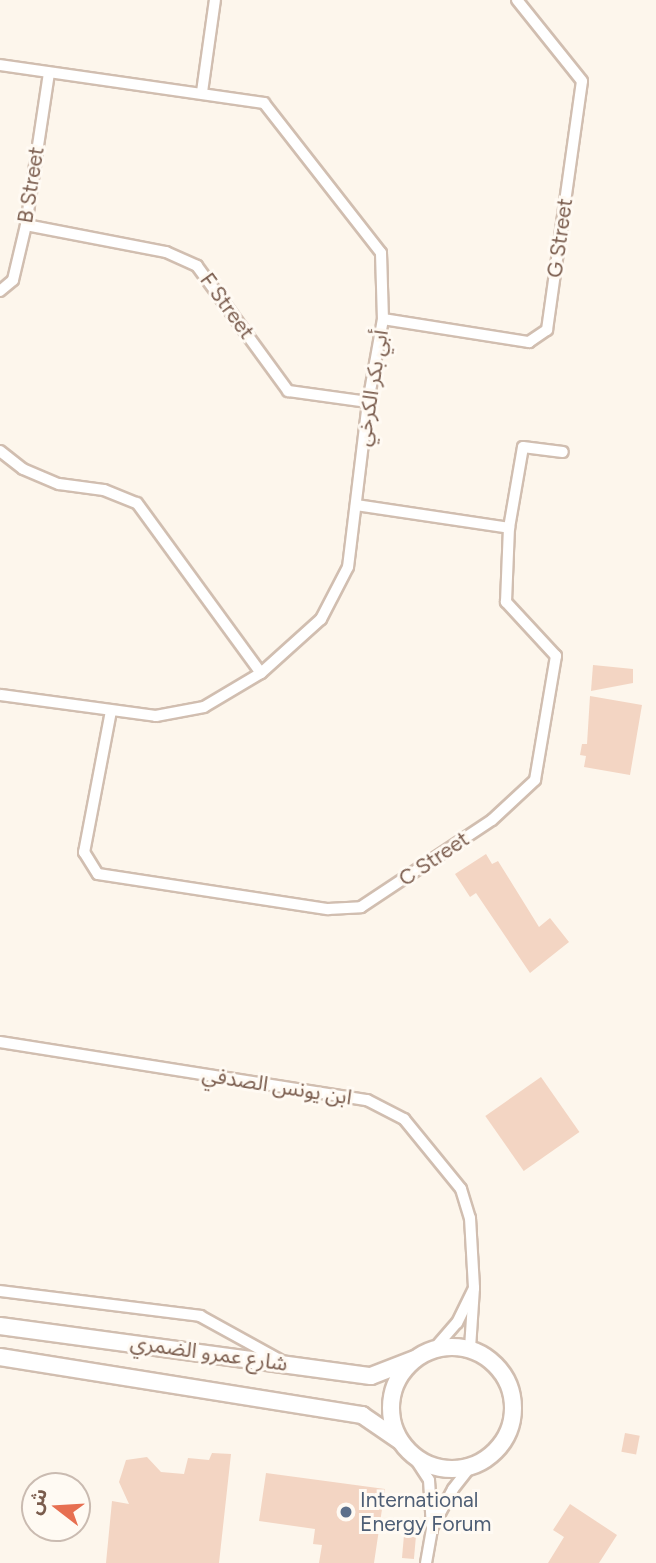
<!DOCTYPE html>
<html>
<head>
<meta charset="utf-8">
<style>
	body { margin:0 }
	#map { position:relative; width:656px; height:1563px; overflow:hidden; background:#fdf6ec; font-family:Figtree,"Noto Sans Arabic",sans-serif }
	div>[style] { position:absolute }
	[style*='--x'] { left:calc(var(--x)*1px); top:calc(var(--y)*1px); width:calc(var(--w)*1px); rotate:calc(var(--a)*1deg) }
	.building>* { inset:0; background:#f3d5c3; transform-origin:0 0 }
	.roads { filter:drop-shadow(2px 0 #d1beb0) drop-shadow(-2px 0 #d1beb0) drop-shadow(0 2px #d1beb0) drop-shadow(0 -2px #d1beb0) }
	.street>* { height:10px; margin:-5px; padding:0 5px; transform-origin:5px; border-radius:5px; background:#fff }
	.secondary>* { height:16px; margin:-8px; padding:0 8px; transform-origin:8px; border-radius:8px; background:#fff }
	.secondary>.ring { margin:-8px; padding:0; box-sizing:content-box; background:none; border:16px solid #fff; border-radius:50% }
	.dots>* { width:19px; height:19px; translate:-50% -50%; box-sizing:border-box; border:4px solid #fffaf3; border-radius:50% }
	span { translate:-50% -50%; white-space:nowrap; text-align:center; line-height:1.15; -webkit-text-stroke:6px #fffaf3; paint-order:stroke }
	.street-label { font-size:21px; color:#7a5c4d }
	.service-label { font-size:21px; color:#4e5e75 }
	.left { translate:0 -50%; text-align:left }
	.north { position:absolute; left:21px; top:1472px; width:70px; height:70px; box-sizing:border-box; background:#fffaf3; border:2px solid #cabbb1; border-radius:50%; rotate:287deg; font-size:19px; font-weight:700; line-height:28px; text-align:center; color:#7a5c4d }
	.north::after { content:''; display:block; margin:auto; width:24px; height:32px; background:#e76f51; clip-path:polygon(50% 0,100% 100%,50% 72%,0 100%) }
</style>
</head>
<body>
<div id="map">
	<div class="building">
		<i style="clip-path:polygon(593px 665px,633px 669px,633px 683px,591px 691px)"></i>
		<i style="clip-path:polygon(590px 696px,642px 705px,630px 775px,584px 767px,586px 756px,580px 755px,582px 744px,587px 744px)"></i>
		<i style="clip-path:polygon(486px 854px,492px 864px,498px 861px,539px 927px,550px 918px,569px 942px,530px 973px,476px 893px,470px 897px,455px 874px)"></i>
		<i style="left:541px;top:1077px;width:67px;height:68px;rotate:55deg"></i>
		<i style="left:625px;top:1433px;width:15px;height:19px;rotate:11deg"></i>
		<i style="clip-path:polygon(212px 1453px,231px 1454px,219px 1563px,106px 1563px,112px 1501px,129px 1504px,119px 1482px,126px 1460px,147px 1457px,161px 1472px,184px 1474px,188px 1458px,209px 1460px)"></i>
		<i style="clip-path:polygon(266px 1473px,385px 1489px,374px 1563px,319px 1563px,322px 1545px,313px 1544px,315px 1529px,259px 1521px)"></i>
		<i style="clip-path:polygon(570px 1504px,617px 1535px,599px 1563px,548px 1563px,564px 1537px,553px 1530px)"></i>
		<i style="left:404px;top:1535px;width:12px;height:23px;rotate:5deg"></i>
	</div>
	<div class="roads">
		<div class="street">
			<i style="--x:0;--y:65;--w:267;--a:8.2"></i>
			<i style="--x:264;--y:103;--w:190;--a:52"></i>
			<i style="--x:381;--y:253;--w:66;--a:88.3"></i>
			<i style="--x:383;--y:319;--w:84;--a:100.2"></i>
			<i style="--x:368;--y:402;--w:166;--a:96.9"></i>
			<i style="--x:348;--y:567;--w:59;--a:117.4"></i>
			<i style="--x:321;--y:619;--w:81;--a:138"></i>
			<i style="--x:261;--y:673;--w:66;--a:149.2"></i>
			<i style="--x:204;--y:707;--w:49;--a:169.4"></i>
			<i style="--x:156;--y:716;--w:157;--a:-172.3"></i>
			<i style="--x:202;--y:92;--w:93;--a:-82"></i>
			<i style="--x:26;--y:225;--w:143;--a:10.9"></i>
			<i style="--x:166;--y:252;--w:34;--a:24"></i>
			<i style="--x:197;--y:266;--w:155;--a:53.9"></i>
			<i style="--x:288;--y:391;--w:81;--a:7.8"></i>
			<i style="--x:0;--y:291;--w:17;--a:-40"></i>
			<i style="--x:13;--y:280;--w:57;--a:-76.7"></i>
			<i style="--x:26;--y:225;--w:154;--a:-81.4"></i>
			<i style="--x:383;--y:319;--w:148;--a:9"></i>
			<i style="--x:529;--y:342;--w:22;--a:-34"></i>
			<i style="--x:547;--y:330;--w:251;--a:-82"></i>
			<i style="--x:582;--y:81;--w:104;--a:-128.7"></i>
			<i style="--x:0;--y:451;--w:29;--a:38"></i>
			<i style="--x:23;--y:469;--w:39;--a:23"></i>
			<i style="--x:59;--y:484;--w:45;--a:7.6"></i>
			<i style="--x:104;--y:490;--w:35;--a:22"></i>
			<i style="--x:137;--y:503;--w:210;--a:53.9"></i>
			<i style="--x:356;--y:505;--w:155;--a:8.5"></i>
			<i style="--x:111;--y:711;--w:144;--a:100.8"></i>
			<i style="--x:84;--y:852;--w:26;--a:58"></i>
			<i style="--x:98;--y:874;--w:233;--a:8.7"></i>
			<i style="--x:328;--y:909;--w:33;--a:-3"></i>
			<i style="--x:361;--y:907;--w:157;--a:-33.6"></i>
			<i style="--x:492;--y:820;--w:59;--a:-42.9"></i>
			<i style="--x:535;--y:780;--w:126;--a:-80.4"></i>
			<i style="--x:556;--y:656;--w:74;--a:-132.8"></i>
			<i style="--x:506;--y:602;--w:74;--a:-87.7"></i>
			<i style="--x:509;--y:528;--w:82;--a:-80.2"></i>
			<i style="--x:523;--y:447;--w:40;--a:7.1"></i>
			<i style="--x:0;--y:1042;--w:372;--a:9"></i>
			<i style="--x:367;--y:1100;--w:42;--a:27.2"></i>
			<i style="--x:404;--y:1119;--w:90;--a:50.8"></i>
			<i style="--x:461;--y:1189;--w:30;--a:73"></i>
			<i style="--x:470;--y:1218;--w:70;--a:86.7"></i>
			<i style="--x:0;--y:1291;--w:202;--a:7.1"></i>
			<i style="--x:200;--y:1316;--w:94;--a:28.8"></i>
			<i style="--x:434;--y:1349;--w:35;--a:-49"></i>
			<i style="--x:457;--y:1323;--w:39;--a:-64"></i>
			<i style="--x:474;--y:1288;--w:61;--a:93.8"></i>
			<i style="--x:414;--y:1457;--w:27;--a:57"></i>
			<i style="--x:429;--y:1480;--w:48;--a:86.4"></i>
			<i style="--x:432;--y:1528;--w:44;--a:-61.7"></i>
			<i style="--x:453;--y:1489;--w:29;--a:-52"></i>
			<i style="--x:426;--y:1563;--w:36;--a:-80"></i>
		</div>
		<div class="secondary">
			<i style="--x:0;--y:1326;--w:374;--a:7.7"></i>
			<i style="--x:371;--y:1376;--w:47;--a:-21.1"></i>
			<i class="ring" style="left:391px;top:1347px;width:106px;height:106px"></i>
			<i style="--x:0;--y:1357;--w:367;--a:9.1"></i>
			<i style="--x:362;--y:1415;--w:46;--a:34.4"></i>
		</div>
	</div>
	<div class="dots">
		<i style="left:346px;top:1512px;background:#5c6f8a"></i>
	</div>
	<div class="street-label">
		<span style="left:31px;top:185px;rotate:-81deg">B Street</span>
		<span style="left:560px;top:238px;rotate:-82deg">G Street</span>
		<span style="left:227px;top:306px;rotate:54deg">F Street</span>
		<span style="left:372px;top:388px;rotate:-81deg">أبي بكر الكرخي</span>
		<span style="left:434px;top:859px;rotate:-34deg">C Street</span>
		<span style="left:277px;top:1086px;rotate:9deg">ابن يونس الصدفي</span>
		<span style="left:209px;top:1353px;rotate:8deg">شارع عمرو الضمري</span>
	</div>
	<div class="service-label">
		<span class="left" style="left:360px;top:1512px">International<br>Energy Forum</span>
	</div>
	<div class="north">ش</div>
</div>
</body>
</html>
